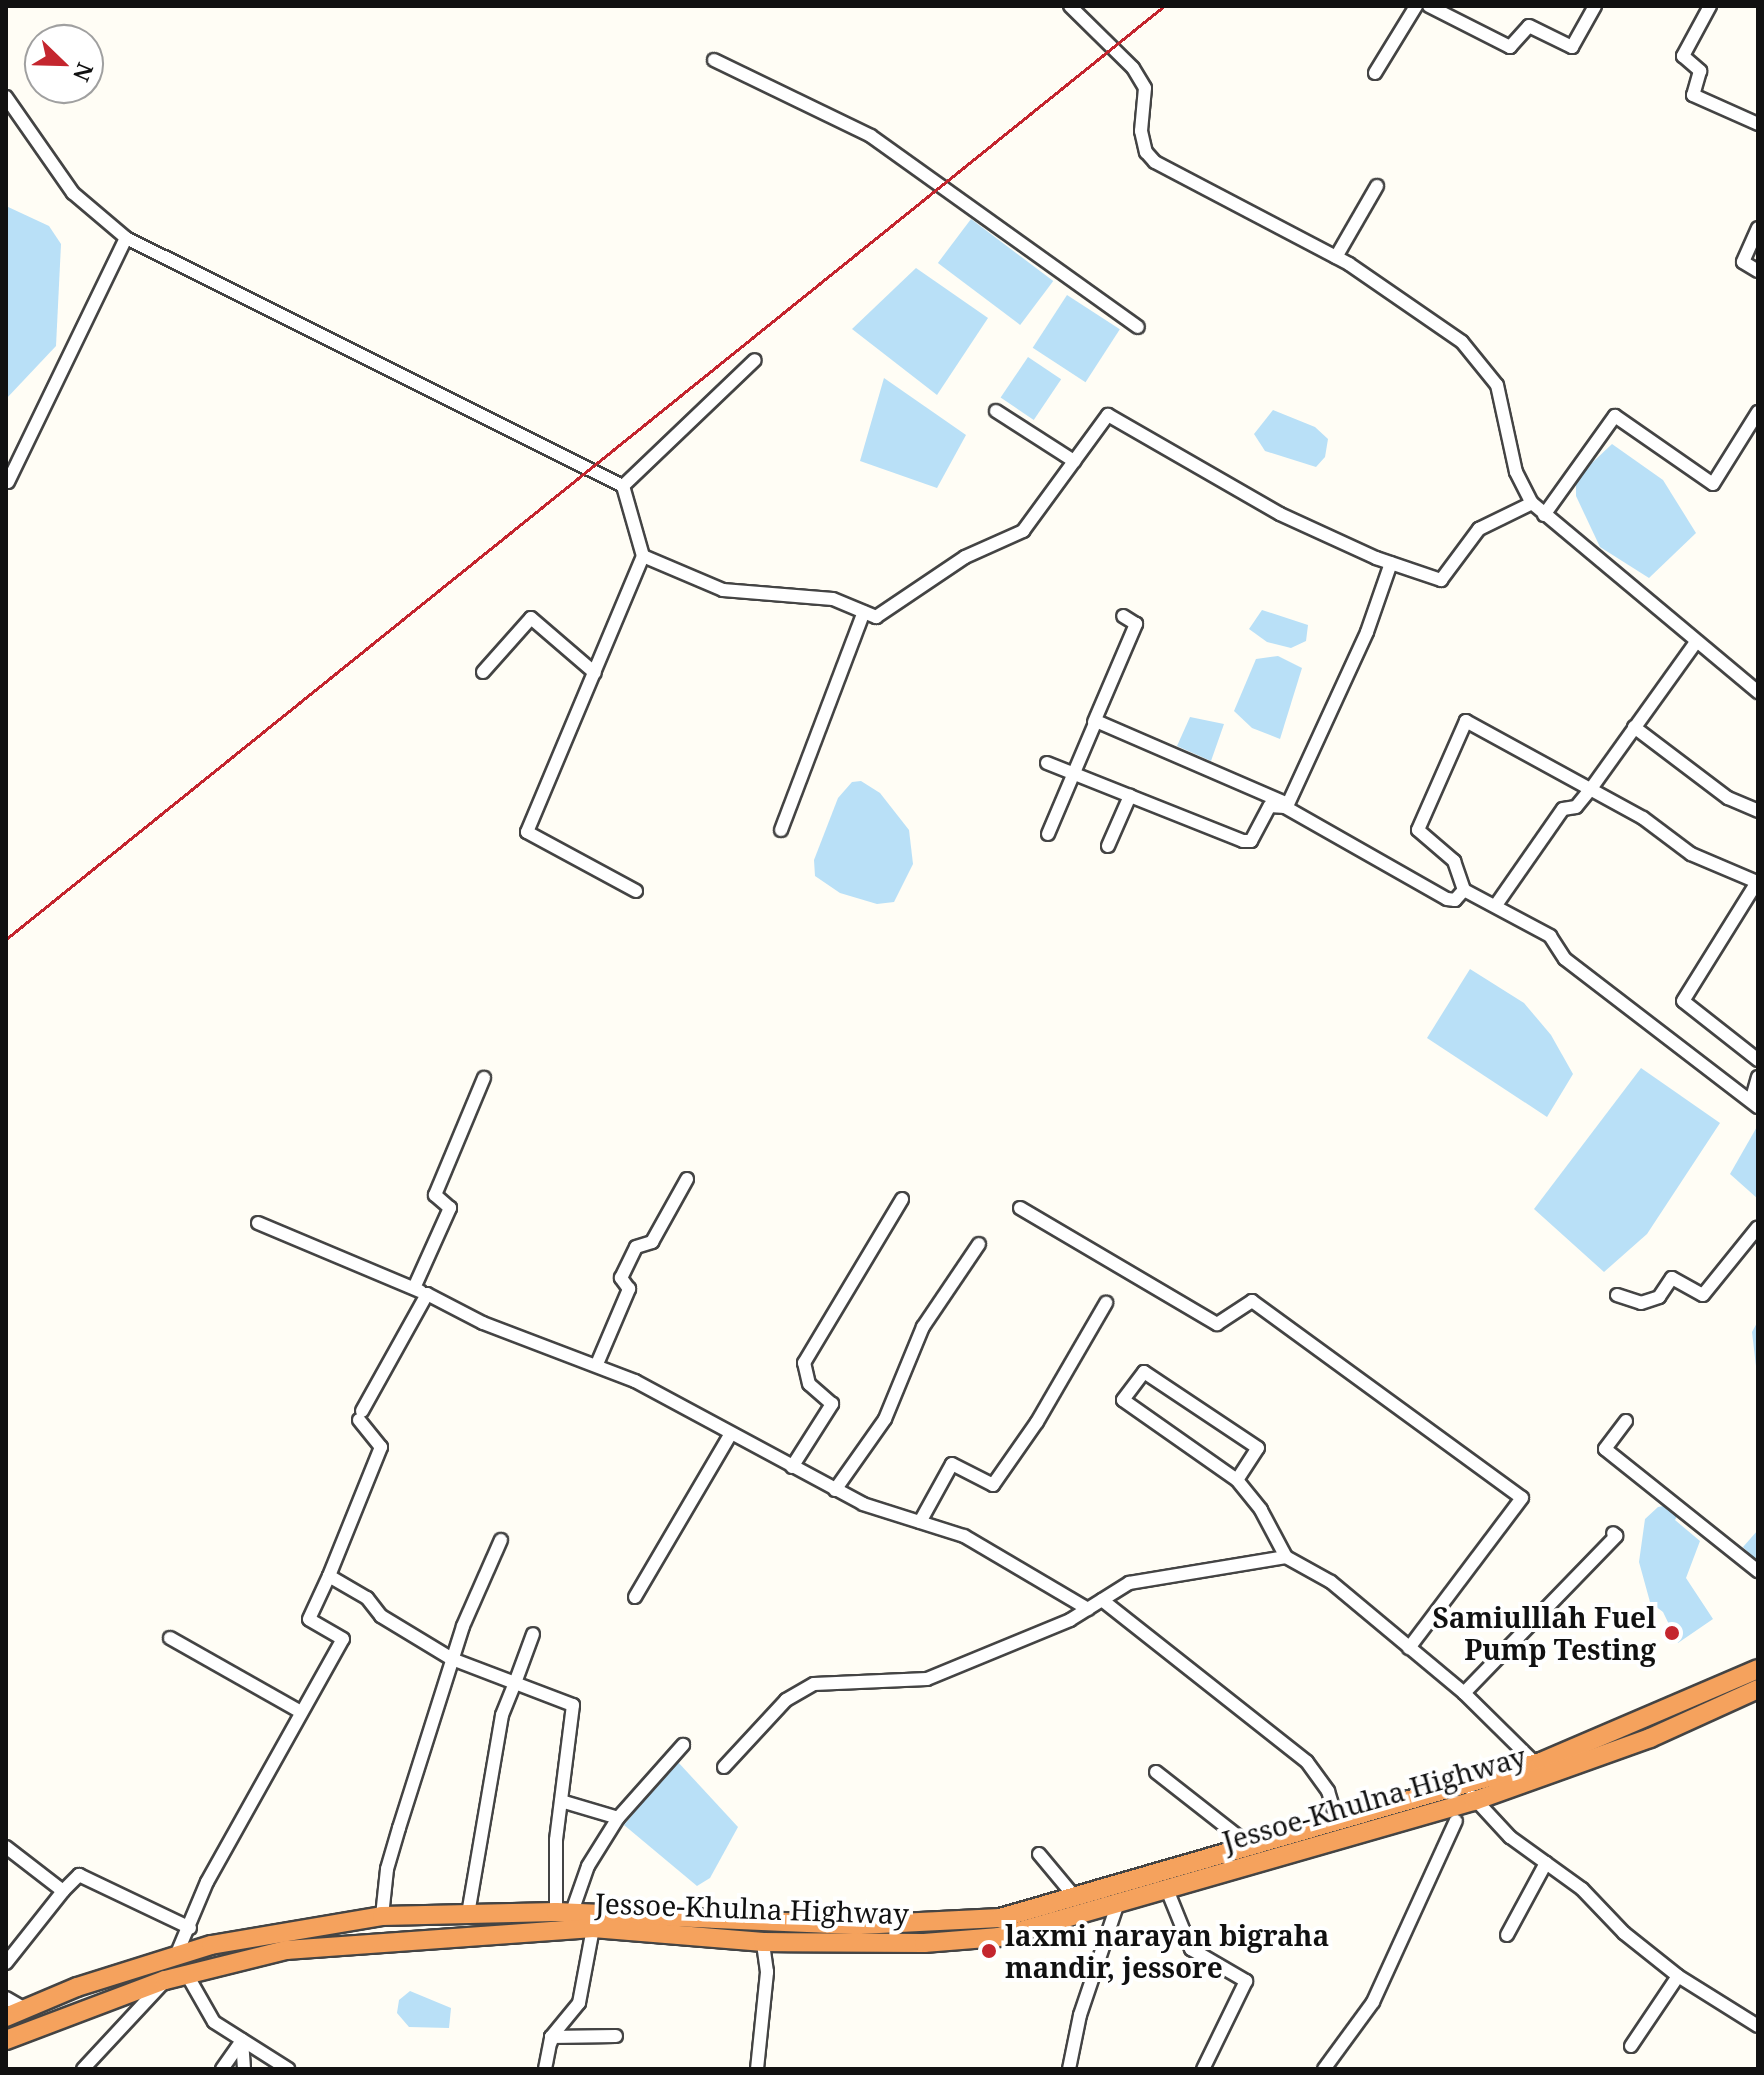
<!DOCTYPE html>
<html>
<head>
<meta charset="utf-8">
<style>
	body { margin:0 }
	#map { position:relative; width:1764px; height:2075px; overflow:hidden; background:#fffdf5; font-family:"Noto Serif",serif }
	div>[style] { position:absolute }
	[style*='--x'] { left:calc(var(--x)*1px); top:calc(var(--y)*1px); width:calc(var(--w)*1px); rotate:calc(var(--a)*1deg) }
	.water>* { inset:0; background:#b9e0f7; transform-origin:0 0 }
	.roads { filter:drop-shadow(2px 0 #444) drop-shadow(-2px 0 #444) drop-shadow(0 2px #444) drop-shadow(0 -2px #444) }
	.minor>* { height:12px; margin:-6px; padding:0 6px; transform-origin:6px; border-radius:6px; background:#fff }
	.highway>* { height:18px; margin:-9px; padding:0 9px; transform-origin:9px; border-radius:9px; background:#f5a25d }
	.rail>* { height:3px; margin:-1.5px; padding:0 1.5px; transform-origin:1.5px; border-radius:1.5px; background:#c4262e }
	.dots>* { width:22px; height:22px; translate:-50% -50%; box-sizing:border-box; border:4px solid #fff; border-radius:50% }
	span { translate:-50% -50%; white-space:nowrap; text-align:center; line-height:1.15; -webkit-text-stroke:8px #fff; paint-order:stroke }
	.poi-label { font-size:28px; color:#111; font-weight:700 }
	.right { translate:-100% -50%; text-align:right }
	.left { translate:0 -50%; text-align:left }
	.street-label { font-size:28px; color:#111 }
	.frame { position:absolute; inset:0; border:8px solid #111; pointer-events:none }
	.north { position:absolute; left:24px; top:24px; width:80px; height:80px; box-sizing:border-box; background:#fff; border:2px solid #a0a0a0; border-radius:50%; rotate:113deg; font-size:22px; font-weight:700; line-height:32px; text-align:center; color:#111 }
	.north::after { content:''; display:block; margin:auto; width:28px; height:36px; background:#c4262e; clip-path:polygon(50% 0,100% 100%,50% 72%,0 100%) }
</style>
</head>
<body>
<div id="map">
	<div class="water">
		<i style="clip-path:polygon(6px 206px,49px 226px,61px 244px,56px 346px,6px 399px)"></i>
		<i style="left:971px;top:219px;width:103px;height:55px;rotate:37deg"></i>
		<i style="clip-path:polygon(916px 268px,988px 318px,937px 395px,852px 329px)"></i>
		<i style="left:1067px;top:295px;width:63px;height:63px;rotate:33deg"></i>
		<i style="left:1028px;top:357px;width:40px;height:49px;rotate:34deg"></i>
		<i style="clip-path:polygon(884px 378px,966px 435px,937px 488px,860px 461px)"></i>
		<i style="clip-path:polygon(1273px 410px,1315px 427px,1328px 439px,1325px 457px,1316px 467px,1265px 451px,1254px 434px)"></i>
		<i style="clip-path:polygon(1612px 444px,1663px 480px,1696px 533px,1649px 578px,1600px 547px,1576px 496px,1576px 478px)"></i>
		<i style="clip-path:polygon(1262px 610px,1308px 625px,1306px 641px,1291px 648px,1267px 642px,1249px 629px)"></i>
		<i style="clip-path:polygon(1278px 656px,1302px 668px,1280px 739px,1252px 728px,1234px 711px,1256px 659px)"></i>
		<i style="clip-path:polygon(1190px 717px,1224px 724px,1211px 761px,1177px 746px)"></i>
		<i style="clip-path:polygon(861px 781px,880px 793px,909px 830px,913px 864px,894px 902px,877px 904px,840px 893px,815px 876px,814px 860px,838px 798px,852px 782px)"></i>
		<i style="clip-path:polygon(1470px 969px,1524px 1003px,1551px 1035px,1573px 1074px,1547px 1117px,1427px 1038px)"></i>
		<i style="clip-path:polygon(1641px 1068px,1720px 1123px,1647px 1234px,1604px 1272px,1534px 1209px)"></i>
		<i style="clip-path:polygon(1758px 1125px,1758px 1199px,1730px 1174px)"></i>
		<i style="clip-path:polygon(1758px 1321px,1758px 1383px,1752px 1332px)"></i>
		<i style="clip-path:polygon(1669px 1505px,1678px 1514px,1675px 1520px,1700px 1541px,1686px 1578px,1713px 1619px,1678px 1643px,1663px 1612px,1650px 1602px,1639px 1562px,1645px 1519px,1658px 1507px)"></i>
		<i style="clip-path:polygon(1758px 1530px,1758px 1563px,1743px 1547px)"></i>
		<i style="clip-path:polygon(677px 1761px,738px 1827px,710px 1878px,697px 1886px,624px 1825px)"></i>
		<i style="clip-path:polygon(410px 1991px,451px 2008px,449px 2028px,409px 2027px,397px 2013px,399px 2000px)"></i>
	</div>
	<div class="roads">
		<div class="minor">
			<i style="--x:1070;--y:6;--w:88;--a:44.5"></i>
			<i style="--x:1133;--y:68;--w:23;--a:59"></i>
			<i style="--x:1145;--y:88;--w:43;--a:95.3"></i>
			<i style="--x:1141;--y:131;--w:22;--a:77"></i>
			<i style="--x:1146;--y:152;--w:13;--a:48"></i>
			<i style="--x:1155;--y:162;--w:219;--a:27.7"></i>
			<i style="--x:1349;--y:264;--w:137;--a:34.6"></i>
			<i style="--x:1462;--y:342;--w:55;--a:50.9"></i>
			<i style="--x:1497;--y:385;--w:89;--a:77.7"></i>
			<i style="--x:1516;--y:472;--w:35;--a:63"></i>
			<i style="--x:1532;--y:503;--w:295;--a:39.9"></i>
			<i style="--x:1429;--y:6;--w:91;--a:26.8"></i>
			<i style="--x:1510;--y:47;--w:28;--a:-48"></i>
			<i style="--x:1529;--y:26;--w:48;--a:26"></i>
			<i style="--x:1572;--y:47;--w:47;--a:-60.7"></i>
			<i style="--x:1710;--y:6;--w:57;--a:118.4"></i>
			<i style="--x:1683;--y:56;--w:23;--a:41"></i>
			<i style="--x:1700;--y:71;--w:25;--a:106"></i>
			<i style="--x:1693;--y:95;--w:71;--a:24"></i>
			<i style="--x:714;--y:60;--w:174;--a:25.8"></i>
			<i style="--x:871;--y:136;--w:328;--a:35.6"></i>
			<i style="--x:1375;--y:73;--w:79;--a:-58.5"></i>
			<i style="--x:6;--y:97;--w:117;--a:55.1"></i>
			<i style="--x:73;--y:193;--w:70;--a:40.3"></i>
			<i style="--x:1758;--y:228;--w:37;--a:114"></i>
			<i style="--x:1743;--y:262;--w:17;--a:31"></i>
			<i style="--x:1336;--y:257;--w:82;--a:-60"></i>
			<i style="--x:996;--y:411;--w:93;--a:32.7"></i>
			<i style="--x:8;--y:482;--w:271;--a:-64.2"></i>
			<i style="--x:126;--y:238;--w:555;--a:26.52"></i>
			<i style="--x:623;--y:486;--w:73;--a:74.1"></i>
			<i style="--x:643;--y:556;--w:87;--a:23"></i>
			<i style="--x:723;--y:590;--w:110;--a:4.7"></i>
			<i style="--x:833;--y:599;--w:47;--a:22.7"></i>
			<i style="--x:876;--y:617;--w:107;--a:-34"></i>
			<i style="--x:965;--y:557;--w:64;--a:-24.1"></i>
			<i style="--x:1023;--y:531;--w:144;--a:-53.8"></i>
			<i style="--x:1108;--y:415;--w:198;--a:29.9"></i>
			<i style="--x:1280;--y:514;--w:106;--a:24.6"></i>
			<i style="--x:1376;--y:558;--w:69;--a:18.7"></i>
			<i style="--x:1441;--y:580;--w:64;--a:-53.3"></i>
			<i style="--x:1479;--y:529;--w:59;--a:-26.1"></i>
			<i style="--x:623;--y:486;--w:182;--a:-43.7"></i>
			<i style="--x:1544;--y:515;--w:122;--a:-54.4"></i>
			<i style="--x:1615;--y:416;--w:119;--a:34.8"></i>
			<i style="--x:1713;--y:484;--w:85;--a:-58"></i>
			<i style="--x:483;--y:672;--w:72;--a:-48.4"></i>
			<i style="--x:531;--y:618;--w:84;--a:40.7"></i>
			<i style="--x:1094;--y:722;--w:107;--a:-66.8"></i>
			<i style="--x:1136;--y:624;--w:15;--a:-148"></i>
			<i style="--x:1634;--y:727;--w:118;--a:37.1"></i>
			<i style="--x:1728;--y:798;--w:33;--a:23"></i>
			<i style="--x:1047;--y:763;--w:211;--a:21.7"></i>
			<i style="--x:1243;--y:841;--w:8;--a:0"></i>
			<i style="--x:1251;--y:841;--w:40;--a:-62"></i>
			<i style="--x:1270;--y:806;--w:15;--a:4"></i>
			<i style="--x:1285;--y:807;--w:186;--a:29.6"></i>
			<i style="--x:1447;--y:899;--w:8;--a:7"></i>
			<i style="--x:1455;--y:900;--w:13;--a:-48"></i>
			<i style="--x:781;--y:830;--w:233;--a:-69.2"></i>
			<i style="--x:1048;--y:834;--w:123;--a:-67"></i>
			<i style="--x:1096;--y:721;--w:209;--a:23.4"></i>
			<i style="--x:1288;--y:804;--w:189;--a:-65.3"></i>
			<i style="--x:1367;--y:632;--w:73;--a:-70.8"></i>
			<i style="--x:1108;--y:846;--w:55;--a:-66.3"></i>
			<i style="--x:636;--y:891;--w:124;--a:-151.6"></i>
			<i style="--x:527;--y:832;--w:299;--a:-67.2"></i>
			<i style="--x:1496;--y:905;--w:117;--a:-55.1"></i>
			<i style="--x:1563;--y:809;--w:13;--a:-9"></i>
			<i style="--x:1576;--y:807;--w:22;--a:-51"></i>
			<i style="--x:1590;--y:790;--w:182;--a:-54.4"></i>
			<i style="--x:1758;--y:1060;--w:95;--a:-141.8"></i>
			<i style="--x:1683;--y:1001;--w:140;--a:-58.1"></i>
			<i style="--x:1757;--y:882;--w:72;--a:-157"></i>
			<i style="--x:1691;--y:854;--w:60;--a:-143.1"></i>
			<i style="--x:1643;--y:818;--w:202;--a:-151.3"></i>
			<i style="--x:1466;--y:721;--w:119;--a:113.8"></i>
			<i style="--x:1418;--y:830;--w:48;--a:40.7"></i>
			<i style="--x:1454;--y:861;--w:31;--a:71"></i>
			<i style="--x:1464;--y:890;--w:98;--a:28.1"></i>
			<i style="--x:1550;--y:936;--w:27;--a:57"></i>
			<i style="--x:1565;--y:959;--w:243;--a:37.5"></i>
			<i style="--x:1758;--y:1077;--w:18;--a:106"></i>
			<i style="--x:1753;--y:1094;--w:10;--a:61"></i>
			<i style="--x:1020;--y:1208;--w:229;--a:30.5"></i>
			<i style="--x:1217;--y:1324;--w:42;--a:-33.3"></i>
			<i style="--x:1252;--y:1301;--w:334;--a:36.1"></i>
			<i style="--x:1522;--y:1498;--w:188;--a:127"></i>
			<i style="--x:258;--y:1223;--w:176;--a:22.8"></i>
			<i style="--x:414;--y:1288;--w:88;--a:-65.8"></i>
			<i style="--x:450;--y:1208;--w:20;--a:-139"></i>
			<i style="--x:435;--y:1195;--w:127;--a:-67.3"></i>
			<i style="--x:1617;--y:1295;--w:25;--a:18"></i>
			<i style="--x:1641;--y:1303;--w:19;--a:-18"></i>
			<i style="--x:1659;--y:1297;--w:23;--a:-56"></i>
			<i style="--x:1672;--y:1278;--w:35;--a:29"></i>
			<i style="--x:1703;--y:1295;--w:87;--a:-51"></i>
			<i style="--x:597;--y:1364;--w:82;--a:-66.9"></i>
			<i style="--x:629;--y:1289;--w:14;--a:-126"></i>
			<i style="--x:621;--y:1278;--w:34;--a:-64"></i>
			<i style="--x:636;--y:1247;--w:17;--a:-17"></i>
			<i style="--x:652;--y:1242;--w:72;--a:-60.9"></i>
			<i style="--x:362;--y:1411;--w:134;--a:-60.9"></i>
			<i style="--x:427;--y:1294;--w:63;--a:27.4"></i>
			<i style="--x:483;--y:1323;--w:163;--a:20.9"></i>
			<i style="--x:635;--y:1381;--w:259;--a:28.3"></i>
			<i style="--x:863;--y:1504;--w:106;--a:17.6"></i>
			<i style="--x:964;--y:1536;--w:144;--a:30.5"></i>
			<i style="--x:359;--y:1420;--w:35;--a:51"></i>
			<i style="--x:381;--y:1447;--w:139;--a:112"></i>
			<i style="--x:329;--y:1576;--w:44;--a:30.1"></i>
			<i style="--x:367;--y:1598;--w:23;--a:52"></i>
			<i style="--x:381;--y:1616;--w:83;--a:31.2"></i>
			<i style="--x:452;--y:1659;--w:67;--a:20.9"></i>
			<i style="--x:515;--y:1683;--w:52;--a:-69.8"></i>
			<i style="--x:1626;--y:1421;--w:35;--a:127"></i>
			<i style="--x:1605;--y:1449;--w:196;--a:38.6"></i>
			<i style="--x:792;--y:1467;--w:75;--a:-57.6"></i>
			<i style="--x:832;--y:1404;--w:30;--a:-139"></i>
			<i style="--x:809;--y:1384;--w:22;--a:-103"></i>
			<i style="--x:804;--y:1363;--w:191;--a:-59.1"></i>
			<i style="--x:1237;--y:1480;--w:38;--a:-57"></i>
			<i style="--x:1258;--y:1448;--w:137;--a:-146.3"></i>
			<i style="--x:1144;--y:1372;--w:35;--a:127"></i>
			<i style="--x:1123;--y:1400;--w:139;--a:35.1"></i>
			<i style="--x:1237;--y:1480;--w:38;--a:51"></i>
			<i style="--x:1261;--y:1510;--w:53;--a:62"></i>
			<i style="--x:835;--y:1490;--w:87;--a:-54.8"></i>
			<i style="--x:885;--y:1419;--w:100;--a:-67.6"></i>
			<i style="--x:923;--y:1327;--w:100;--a:-56"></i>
			<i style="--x:920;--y:1522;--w:66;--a:-61.1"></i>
			<i style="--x:952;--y:1464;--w:46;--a:27.1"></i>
			<i style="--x:993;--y:1485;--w:77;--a:-55.1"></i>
			<i style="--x:1037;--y:1422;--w:138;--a:-59.9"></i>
			<i style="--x:635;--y:1597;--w:188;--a:-59.6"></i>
			<i style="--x:1102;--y:1600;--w:261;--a:38.3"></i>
			<i style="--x:1307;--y:1762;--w:36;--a:54"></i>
			<i style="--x:1328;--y:1791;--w:30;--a:73"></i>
			<i style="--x:170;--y:1638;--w:150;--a:29.5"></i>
			<i style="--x:1464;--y:1693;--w:219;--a:-45.9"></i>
			<i style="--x:1616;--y:1536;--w:4;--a:-135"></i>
			<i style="--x:724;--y:1767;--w:91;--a:-47.2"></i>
			<i style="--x:786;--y:1700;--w:32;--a:-30"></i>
			<i style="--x:814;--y:1684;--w:113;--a:-2.5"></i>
			<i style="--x:927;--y:1679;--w:155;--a:-22.4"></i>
			<i style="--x:1070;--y:1620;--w:70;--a:-32.1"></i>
			<i style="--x:1129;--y:1583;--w:159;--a:-9.4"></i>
			<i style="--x:1286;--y:1557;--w:51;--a:29.1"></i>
			<i style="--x:1331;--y:1582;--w:173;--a:39.8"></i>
			<i style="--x:1464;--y:1693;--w:100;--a:44.6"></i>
			<i style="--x:1156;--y:1772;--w:118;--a:38.1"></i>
			<i style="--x:1472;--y:1796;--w:56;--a:47.2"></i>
			<i style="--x:1510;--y:1837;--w:89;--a:35.8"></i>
			<i style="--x:1582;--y:1889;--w:61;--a:46.3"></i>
			<i style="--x:1624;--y:1933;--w:69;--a:38.5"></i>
			<i style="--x:1678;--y:1976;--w:94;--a:32"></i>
			<i style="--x:561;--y:1801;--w:59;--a:16.6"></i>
			<i style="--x:6;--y:1847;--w:72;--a:37.7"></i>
			<i style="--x:63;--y:1891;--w:23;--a:-45"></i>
			<i style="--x:79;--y:1875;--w:123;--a:25.5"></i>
			<i style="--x:1039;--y:1854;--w:55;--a:50.2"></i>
			<i style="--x:1166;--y:1887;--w:67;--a:68"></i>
			<i style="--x:1191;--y:1949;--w:64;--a:30.2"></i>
			<i style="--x:1246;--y:1981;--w:98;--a:116"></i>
			<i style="--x:574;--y:1906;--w:42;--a:-70.7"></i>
			<i style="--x:588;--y:1866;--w:57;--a:-58"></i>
			<i style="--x:618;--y:1818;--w:98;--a:-48.3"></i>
			<i style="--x:468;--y:1914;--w:202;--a:-80.3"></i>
			<i style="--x:502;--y:1715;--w:35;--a:-68"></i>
			<i style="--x:515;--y:1683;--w:62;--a:20.8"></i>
			<i style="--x:573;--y:1705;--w:136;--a:97.2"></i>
			<i style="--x:556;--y:1840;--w:72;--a:90"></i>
			<i style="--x:382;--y:1916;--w:47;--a:-83.9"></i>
			<i style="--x:387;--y:1869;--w:43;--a:-73.7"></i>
			<i style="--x:399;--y:1828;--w:212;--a:-72.4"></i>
			<i style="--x:463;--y:1626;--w:94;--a:-66.2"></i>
			<i style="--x:1507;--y:1935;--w:82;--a:-61.6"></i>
			<i style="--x:175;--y:1958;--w:82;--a:-67.2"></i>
			<i style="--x:207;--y:1882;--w:278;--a:-60.8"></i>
			<i style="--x:343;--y:1639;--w:39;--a:-150"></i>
			<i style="--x:309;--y:1619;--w:47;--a:-65.1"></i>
			<i style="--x:6;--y:1963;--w:92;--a:-51.6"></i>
			<i style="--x:186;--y:1973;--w:56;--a:60.3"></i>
			<i style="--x:214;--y:2022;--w:88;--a:32.4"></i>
			<i style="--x:6;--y:1998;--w:22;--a:30"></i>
			<i style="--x:242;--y:2040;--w:29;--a:86"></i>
			<i style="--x:551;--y:2042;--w:5;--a:-90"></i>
			<i style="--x:551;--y:2037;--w:65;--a:-0.9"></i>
			<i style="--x:1631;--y:2046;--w:84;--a:-56.1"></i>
			<i style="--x:83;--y:2069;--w:117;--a:-47.1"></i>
			<i style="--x:222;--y:2069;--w:35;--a:-55"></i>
			<i style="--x:545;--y:2069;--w:33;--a:-79"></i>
			<i style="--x:551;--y:2037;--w:44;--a:-50.5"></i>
			<i style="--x:579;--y:2003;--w:76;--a:-79.4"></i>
			<i style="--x:757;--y:2069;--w:98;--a:-84.1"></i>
			<i style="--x:767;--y:1972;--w:30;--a:-98"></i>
			<i style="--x:1069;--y:2069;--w:55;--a:-78.5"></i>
			<i style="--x:1080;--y:2015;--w:121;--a:-71.3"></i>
			<i style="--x:1324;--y:2069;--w:83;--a:-53.8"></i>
			<i style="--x:1373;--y:2002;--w:199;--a:-65.4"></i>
		</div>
		<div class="highway">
			<i style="--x:6;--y:2017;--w:77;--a:-22.9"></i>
			<i style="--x:77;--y:1987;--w:140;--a:-17.4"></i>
			<i style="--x:211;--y:1945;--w:173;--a:-9.6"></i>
			<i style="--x:382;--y:1916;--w:174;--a:-1.3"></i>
			<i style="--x:556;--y:1912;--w:303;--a:2.5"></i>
			<i style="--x:859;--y:1925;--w:141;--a:-2.8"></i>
			<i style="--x:1000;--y:1918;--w:563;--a:-16.09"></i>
			<i style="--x:1541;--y:1762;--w:236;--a:-23.2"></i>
			<i style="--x:6;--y:2040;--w:170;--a:-20.7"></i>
			<i style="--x:165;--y:1980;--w:125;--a:-13.9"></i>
			<i style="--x:286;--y:1950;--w:308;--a:-4.1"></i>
			<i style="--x:593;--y:1928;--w:171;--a:4.7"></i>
			<i style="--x:763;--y:1942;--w:161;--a:0.4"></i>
			<i style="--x:924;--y:1943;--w:75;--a:-4.6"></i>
			<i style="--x:999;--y:1937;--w:494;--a:-16"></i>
			<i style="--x:1474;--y:1801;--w:187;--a:-19.7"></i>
			<i style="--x:1650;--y:1738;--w:119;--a:-24.4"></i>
		</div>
	</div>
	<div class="rail">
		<i style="--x:6;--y:939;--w:1487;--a:-38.86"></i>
	</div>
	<div class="dots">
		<i style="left:1672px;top:1633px;background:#c4262e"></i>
		<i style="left:989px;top:1951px;background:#c4262e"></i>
	</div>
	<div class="poi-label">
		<span class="right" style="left:1656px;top:1633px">Samiulllah Fuel<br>Pump Testing</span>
		<span class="left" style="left:1005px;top:1951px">laxmi narayan bigraha<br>mandir, jessore</span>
	</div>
	<div class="street-label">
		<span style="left:1374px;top:1798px;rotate:-16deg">Jessoe-Khulna Highway</span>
		<span style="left:752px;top:1908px;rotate:2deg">Jessoe-Khulna Highway</span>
	</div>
	<div class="frame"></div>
	<div class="north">N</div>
</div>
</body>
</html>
